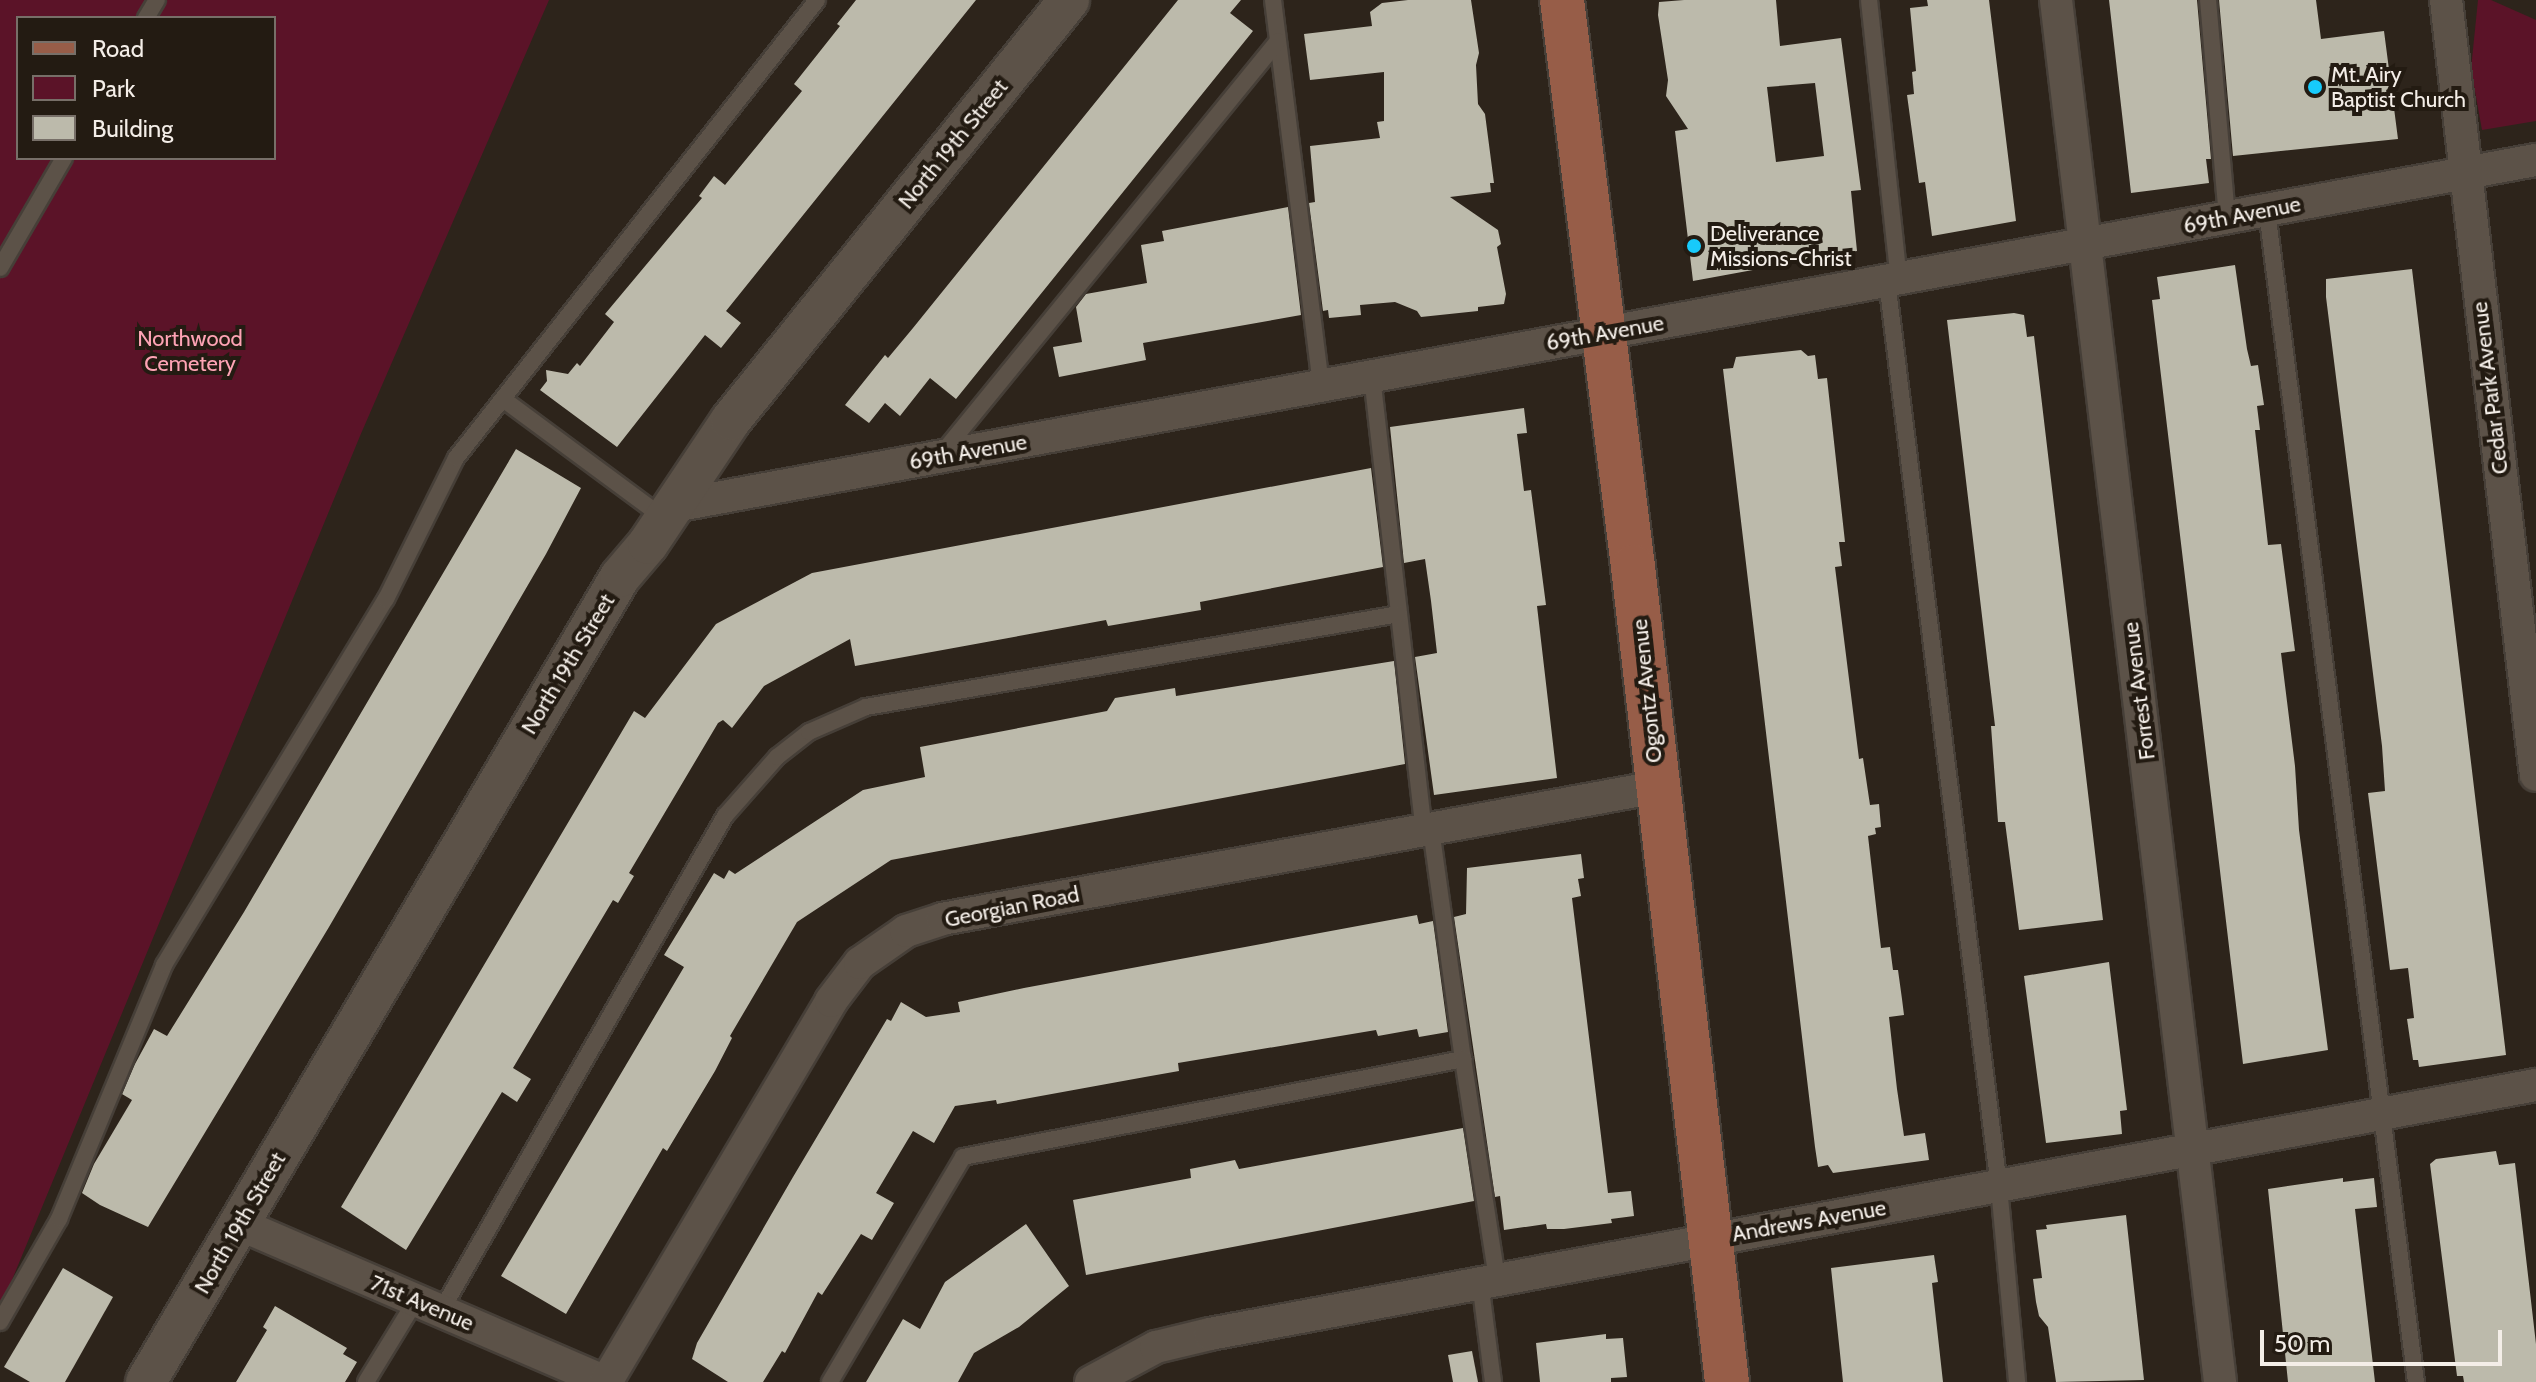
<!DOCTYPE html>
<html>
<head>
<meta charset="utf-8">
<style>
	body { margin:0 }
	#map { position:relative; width:2536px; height:1382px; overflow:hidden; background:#2d241b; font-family:Cabin,sans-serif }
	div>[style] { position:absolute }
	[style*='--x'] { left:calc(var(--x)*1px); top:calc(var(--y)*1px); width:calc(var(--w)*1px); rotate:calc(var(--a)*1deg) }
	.green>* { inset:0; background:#5b1328 }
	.building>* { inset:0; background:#bcbaab }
	.roads { filter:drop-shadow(2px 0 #463f38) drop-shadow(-2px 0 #463f38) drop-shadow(0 2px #463f38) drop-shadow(0 -2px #463f38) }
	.service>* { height:16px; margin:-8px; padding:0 8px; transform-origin:8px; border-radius:8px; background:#5c5248 }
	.minor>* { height:32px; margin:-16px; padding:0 16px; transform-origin:16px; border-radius:16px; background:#5c5248 }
	.tertiary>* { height:40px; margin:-20px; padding:0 20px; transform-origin:20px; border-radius:20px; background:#5c5248 }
	.primary>* { height:44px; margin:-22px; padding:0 22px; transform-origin:22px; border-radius:22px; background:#975d48 }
	.dots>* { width:22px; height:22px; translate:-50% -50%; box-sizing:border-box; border:4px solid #231b12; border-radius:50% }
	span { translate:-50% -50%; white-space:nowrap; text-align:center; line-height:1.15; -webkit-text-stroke:8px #231b12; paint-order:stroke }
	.poi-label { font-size:22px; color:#f4eee8 }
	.left { translate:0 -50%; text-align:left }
	.street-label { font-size:22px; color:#f4eee8 }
	.park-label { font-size:22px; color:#fda3b4 }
	.legend { position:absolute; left:16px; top:16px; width:260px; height:144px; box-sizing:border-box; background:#231b12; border:2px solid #776f68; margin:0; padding:10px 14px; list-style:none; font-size:24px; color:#f4eee8 }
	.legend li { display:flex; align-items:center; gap:16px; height:40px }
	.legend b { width:40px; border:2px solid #776f68 }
	.scale { position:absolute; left:2260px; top:1330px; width:242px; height:36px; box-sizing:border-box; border:4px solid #f4eee8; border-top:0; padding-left:10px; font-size:24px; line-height:28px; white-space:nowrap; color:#f4eee8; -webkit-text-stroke:6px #231b12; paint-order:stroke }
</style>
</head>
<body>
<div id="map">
	<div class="green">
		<i style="clip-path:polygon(evenodd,0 0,549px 0,360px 436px,0 1309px,0 0,18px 18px,274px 18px,274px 158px,18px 158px,18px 18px)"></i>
		<i style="clip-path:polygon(2478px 0,2491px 0,2536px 20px,2536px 121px,2482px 130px,2471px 69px)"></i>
	</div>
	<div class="building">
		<i style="clip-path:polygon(856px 0,976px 0,726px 311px,741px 323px,721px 348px,705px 335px,617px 447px,540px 390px,547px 381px,546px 370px,568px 374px,577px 363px,580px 366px,614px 322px,605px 314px,702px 198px,699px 196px,714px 176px,725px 185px,802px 91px,794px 84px,840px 26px,837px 24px)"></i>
		<i style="clip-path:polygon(1178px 0,1241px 0,1230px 13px,1253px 31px,956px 399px,930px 378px,900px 416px,885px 403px,869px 423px,845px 405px,885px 355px,888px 358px,913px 328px)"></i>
		<i style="clip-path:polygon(1408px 0,1471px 0,1479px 53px,1476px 65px,1478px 104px,1485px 114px,1494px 183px,1490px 183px,1491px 192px,1450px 197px,1498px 230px,1501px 244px,1497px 247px,1506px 294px,1504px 304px,1478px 307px,1478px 311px,1421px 317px,1417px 311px,1395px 302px,1360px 305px,1361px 315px,1329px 318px,1328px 310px,1323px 311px,1309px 203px,1315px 202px,1310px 146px,1380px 138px,1377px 122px,1384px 121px,1384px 72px,1310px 80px,1304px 34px,1372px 26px,1370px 12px,1382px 3px)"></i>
		<i style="clip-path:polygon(evenodd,1684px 0,1776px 0,1780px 46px,1841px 38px,1861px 190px,1851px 191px,1857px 251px,1693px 281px,1675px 131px,1688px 129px,1666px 96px,1668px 80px,1658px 15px,1659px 2px,1684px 0,1815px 83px,1824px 156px,1776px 162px,1767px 87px,1815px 83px)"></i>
		<i style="clip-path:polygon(1927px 0,1989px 0,2016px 221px,1932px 236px,1925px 182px,1919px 183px,1907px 95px,1914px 94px,1912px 72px,1916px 71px,1910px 8px,1928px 6px)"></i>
		<i style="clip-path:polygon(2109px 0,2197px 0,2211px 159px,2206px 159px,2209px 183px,2131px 193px)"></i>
		<i style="clip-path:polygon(2219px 0,2316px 0,2321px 39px,2384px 31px,2398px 139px,2233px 156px)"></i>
		<i style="clip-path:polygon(1288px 207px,1301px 315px,1143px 343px,1146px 360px,1059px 377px,1053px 347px,1082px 342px,1076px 307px,1086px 294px,1147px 283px,1141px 245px,1164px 241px,1162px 231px)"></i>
		<i style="clip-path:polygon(2235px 265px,2247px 349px,2251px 366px,2258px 365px,2264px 405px,2257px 406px,2260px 430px,2255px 430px,2268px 545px,2281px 544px,2295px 651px,2281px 653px,2295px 766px,2299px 830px,2328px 1050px,2243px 1064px,2152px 300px,2160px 299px,2157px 277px)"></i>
		<i style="clip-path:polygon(2412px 269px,2506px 1055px,2419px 1067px,2418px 1060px,2413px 1060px,2407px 1019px,2414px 1018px,2408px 968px,2390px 970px,2368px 793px,2385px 791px,2382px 746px,2326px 297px,2326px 279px)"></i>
		<i style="clip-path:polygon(2014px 313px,2024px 315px,2027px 337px,2034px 336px,2103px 920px,2019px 930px,2005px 822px,1998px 822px,1991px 726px,1995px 726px,1947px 320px)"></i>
		<i style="clip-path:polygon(1801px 350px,1808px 356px,1815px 355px,1818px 379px,1827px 378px,1845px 542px,1839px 542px,1842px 566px,1835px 567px,1859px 759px,1863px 758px,1870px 805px,1879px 804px,1881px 827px,1875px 828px,1876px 834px,1868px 836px,1878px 923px,1881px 948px,1890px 947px,1893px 970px,1898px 970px,1902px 999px,1904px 1015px,1889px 1017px,1897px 1089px,1904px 1136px,1925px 1133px,1929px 1160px,1833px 1173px,1828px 1165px,1818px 1167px,1815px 1147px,1723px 369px,1733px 368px,1736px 357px)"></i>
		<i style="clip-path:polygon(1524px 408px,1527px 433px,1517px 434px,1524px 491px,1531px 490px,1546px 605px,1537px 606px,1557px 778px,1434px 795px,1415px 657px,1437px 653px,1431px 601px,1425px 559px,1404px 563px,1390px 427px)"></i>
		<i style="clip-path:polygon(516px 449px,581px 488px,546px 554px,329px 927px,148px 1227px,100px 1205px,82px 1193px,94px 1164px,132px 1100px,122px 1094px,135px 1064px,154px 1029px,167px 1036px,244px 912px)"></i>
		<i style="clip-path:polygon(1371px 468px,1383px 567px,1200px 602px,1201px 610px,1108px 626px,1106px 620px,855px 666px,850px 639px,764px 686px,732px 728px,723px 720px,718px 723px,629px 873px,634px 876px,618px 903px,613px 900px,513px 1068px,531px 1079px,517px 1102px,502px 1092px,406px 1250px,341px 1207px,634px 711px,645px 718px,716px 624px,812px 573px)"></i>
		<i style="clip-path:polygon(1394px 661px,1405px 764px,891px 860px,797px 922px,730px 1036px,732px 1038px,715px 1071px,667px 1151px,663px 1148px,566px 1314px,501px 1276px,684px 967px,664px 955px,714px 873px,724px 879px,729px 870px,735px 874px,863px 790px,925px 777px,920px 747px,1107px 711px,1115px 698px,1175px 688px,1176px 696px)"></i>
		<i style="clip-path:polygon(1581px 854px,1584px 878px,1578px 879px,1581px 896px,1572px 898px,1608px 1193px,1631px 1191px,1634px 1216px,1611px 1219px,1612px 1223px,1564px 1229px,1547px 1229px,1546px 1224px,1504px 1230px,1500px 1196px,1495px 1197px,1454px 917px,1466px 914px,1467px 868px)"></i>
		<i style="clip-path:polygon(1417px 915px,1419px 924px,1433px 921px,1448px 1032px,1419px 1037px,1417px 1029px,1378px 1036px,1376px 1030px,1178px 1063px,1179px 1071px,1145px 1077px,997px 1104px,996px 1100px,955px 1106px,934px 1143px,913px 1131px,876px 1193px,894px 1203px,872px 1240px,861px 1234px,822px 1295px,818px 1292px,785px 1353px,782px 1351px,763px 1382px,728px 1382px,692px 1359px,697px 1343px,793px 1177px,887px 1019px,891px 1021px,901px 1002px,926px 1017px,960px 1012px,958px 1002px,1024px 988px)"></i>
		<i style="clip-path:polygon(2109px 962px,2127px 1110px,2120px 1111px,2122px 1134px,2046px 1143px,2024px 976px)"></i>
		<i style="clip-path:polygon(1463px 1128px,1474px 1201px,1086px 1275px,1073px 1200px,1191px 1178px,1190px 1169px,1235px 1160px,1239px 1169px)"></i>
		<i style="clip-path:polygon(2496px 1151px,2499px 1165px,2515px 1163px,2536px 1344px,2536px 1382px,2464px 1382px,2463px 1376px,2457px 1376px,2430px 1164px,2436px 1159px)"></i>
		<i style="clip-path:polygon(2343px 1178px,2343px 1182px,2374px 1178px,2377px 1207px,2355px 1209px,2375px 1382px,2288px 1382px,2268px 1189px)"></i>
		<i style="clip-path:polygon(2126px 1215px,2144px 1380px,2056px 1382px,2048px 1327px,2039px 1316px,2036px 1302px,2033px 1279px,2042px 1278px,2036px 1230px,2047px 1229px,2046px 1225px)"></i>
		<i style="clip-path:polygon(1026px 1224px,1069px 1286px,1019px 1327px,974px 1353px,958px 1382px,866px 1382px,903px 1319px,920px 1329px,945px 1282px)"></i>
		<i style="clip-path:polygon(1934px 1255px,1938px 1282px,1932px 1283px,1943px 1382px,1843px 1382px,1831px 1268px)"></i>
		<i style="clip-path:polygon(63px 1268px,113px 1297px,65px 1382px,30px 1382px,4px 1367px)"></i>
		<i style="clip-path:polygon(275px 1306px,347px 1348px,343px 1354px,357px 1362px,345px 1382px,236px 1382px,267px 1330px,263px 1327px)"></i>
		<i style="clip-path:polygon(1606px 1334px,1606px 1339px,1623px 1338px,1627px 1377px,1611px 1378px,1611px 1382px,1540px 1382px,1536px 1343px)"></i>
		<i style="clip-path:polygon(1472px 1351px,1478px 1382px,1453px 1382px,1448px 1355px)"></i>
	</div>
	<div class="roads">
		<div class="service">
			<i style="--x:1273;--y:0;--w:389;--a:82.9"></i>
			<i style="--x:1869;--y:0;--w:281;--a:83.9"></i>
			<i style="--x:2208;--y:0;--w:219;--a:85"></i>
			<i style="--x:146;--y:18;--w:21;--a:-59"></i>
			<i style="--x:2267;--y:211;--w:1180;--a:82.75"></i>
			<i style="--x:0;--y:268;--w:127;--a:-59.8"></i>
			<i style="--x:1887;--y:281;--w:913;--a:82.95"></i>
			<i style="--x:1999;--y:1187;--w:196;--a:84.7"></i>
			<i style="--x:1372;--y:376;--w:458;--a:83.5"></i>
			<i style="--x:503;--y:399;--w:202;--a:36.5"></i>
			<i style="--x:943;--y:452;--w:530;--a:-50.82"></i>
			<i style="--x:1431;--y:829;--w:232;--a:82.1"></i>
			<i style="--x:1480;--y:1282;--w:101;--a:82.6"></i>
			<i style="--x:441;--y:1311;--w:571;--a:-60.16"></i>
			<i style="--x:725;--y:816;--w:79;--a:-48.6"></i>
			<i style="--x:777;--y:757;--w:41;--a:-38"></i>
			<i style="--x:809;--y:732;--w:62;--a:-23.7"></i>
			<i style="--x:866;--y:707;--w:541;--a:-9.9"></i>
			<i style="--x:0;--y:1322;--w:119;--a:-60.2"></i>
			<i style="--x:59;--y:1219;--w:275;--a:-67.5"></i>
			<i style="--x:164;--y:965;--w:428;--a:-58.8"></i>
			<i style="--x:386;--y:599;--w:157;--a:-63.6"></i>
			<i style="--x:456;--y:458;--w:583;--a:-51.75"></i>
			<i style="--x:366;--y:1382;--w:96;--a:-58.6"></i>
			<i style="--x:830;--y:1382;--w:261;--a:-59.4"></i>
			<i style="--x:963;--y:1157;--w:510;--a:-11.09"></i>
			<i style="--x:1463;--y:1059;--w:223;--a:81.2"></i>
		</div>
		<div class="minor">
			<i style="--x:2056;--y:0;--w:1392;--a:83.23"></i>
			<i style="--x:2446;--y:0;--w:780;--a:83.38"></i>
			<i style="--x:674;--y:506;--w:1894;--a:-10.53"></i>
			<i style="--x:239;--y:1224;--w:399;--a:23.3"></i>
			<i style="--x:606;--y:1382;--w:442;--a:-59.4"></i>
			<i style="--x:831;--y:1001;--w:48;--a:-52.7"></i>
			<i style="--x:860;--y:963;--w:56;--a:-34.8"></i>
			<i style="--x:906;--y:931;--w:38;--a:-18"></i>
			<i style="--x:942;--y:919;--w:727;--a:-10.46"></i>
			<i style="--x:1091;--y:1382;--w:74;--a:-28.3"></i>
			<i style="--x:1156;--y:1347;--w:56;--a:-13.5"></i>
			<i style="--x:1210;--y:1334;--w:1349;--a:-10.64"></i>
		</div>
		<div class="tertiary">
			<i style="--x:146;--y:1382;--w:934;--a:-59.51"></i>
			<i style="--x:620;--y:577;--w:43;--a:-49.7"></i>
			<i style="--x:648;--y:544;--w:149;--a:-56.2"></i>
			<i style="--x:731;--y:420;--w:539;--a:-51.17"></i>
		</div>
		<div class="primary">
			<i style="--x:1562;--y:0;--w:571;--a:82.86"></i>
			<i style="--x:1633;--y:567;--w:820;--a:83.42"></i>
		</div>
	</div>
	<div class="dots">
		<i style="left:2315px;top:87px;background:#17cafb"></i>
		<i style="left:1694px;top:246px;background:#17cafb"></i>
	</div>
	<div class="poi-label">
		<span class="left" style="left:2331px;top:87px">Mt. Airy<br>Baptist Church</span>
		<span class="left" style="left:1710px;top:246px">Deliverance<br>Missions-Christ</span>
	</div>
	<div class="street-label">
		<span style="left:953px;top:144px;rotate:-51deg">North 19th Street</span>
		<span style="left:2242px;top:215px;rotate:-11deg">69th Avenue</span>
		<span style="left:1605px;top:333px;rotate:-10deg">69th Avenue</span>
		<span style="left:2490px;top:388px;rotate:-97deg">Cedar Park Avenue</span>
		<span style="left:968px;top:452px;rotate:-10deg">69th Avenue</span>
		<span style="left:568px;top:664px;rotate:-59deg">North 19th Street</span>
		<span style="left:1647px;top:691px;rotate:-96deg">Ogontz Avenue</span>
		<span style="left:2139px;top:691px;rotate:-97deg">Forrest Avenue</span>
		<span style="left:1012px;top:907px;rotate:-11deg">Georgian Road</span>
		<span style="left:1809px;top:1221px;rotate:-10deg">Andrews Avenue</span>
		<span style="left:240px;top:1223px;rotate:-60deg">North 19th Street</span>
		<span style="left:422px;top:1303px;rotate:23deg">71st Avenue</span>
	</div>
	<div class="park-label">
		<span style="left:190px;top:351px">Northwood<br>Cemetery</span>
	</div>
	<ul class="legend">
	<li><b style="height:10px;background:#975d48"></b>Road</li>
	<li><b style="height:22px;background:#5b1328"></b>Park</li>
	<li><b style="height:22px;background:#bcbaab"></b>Building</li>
	</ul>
	<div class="scale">50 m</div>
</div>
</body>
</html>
